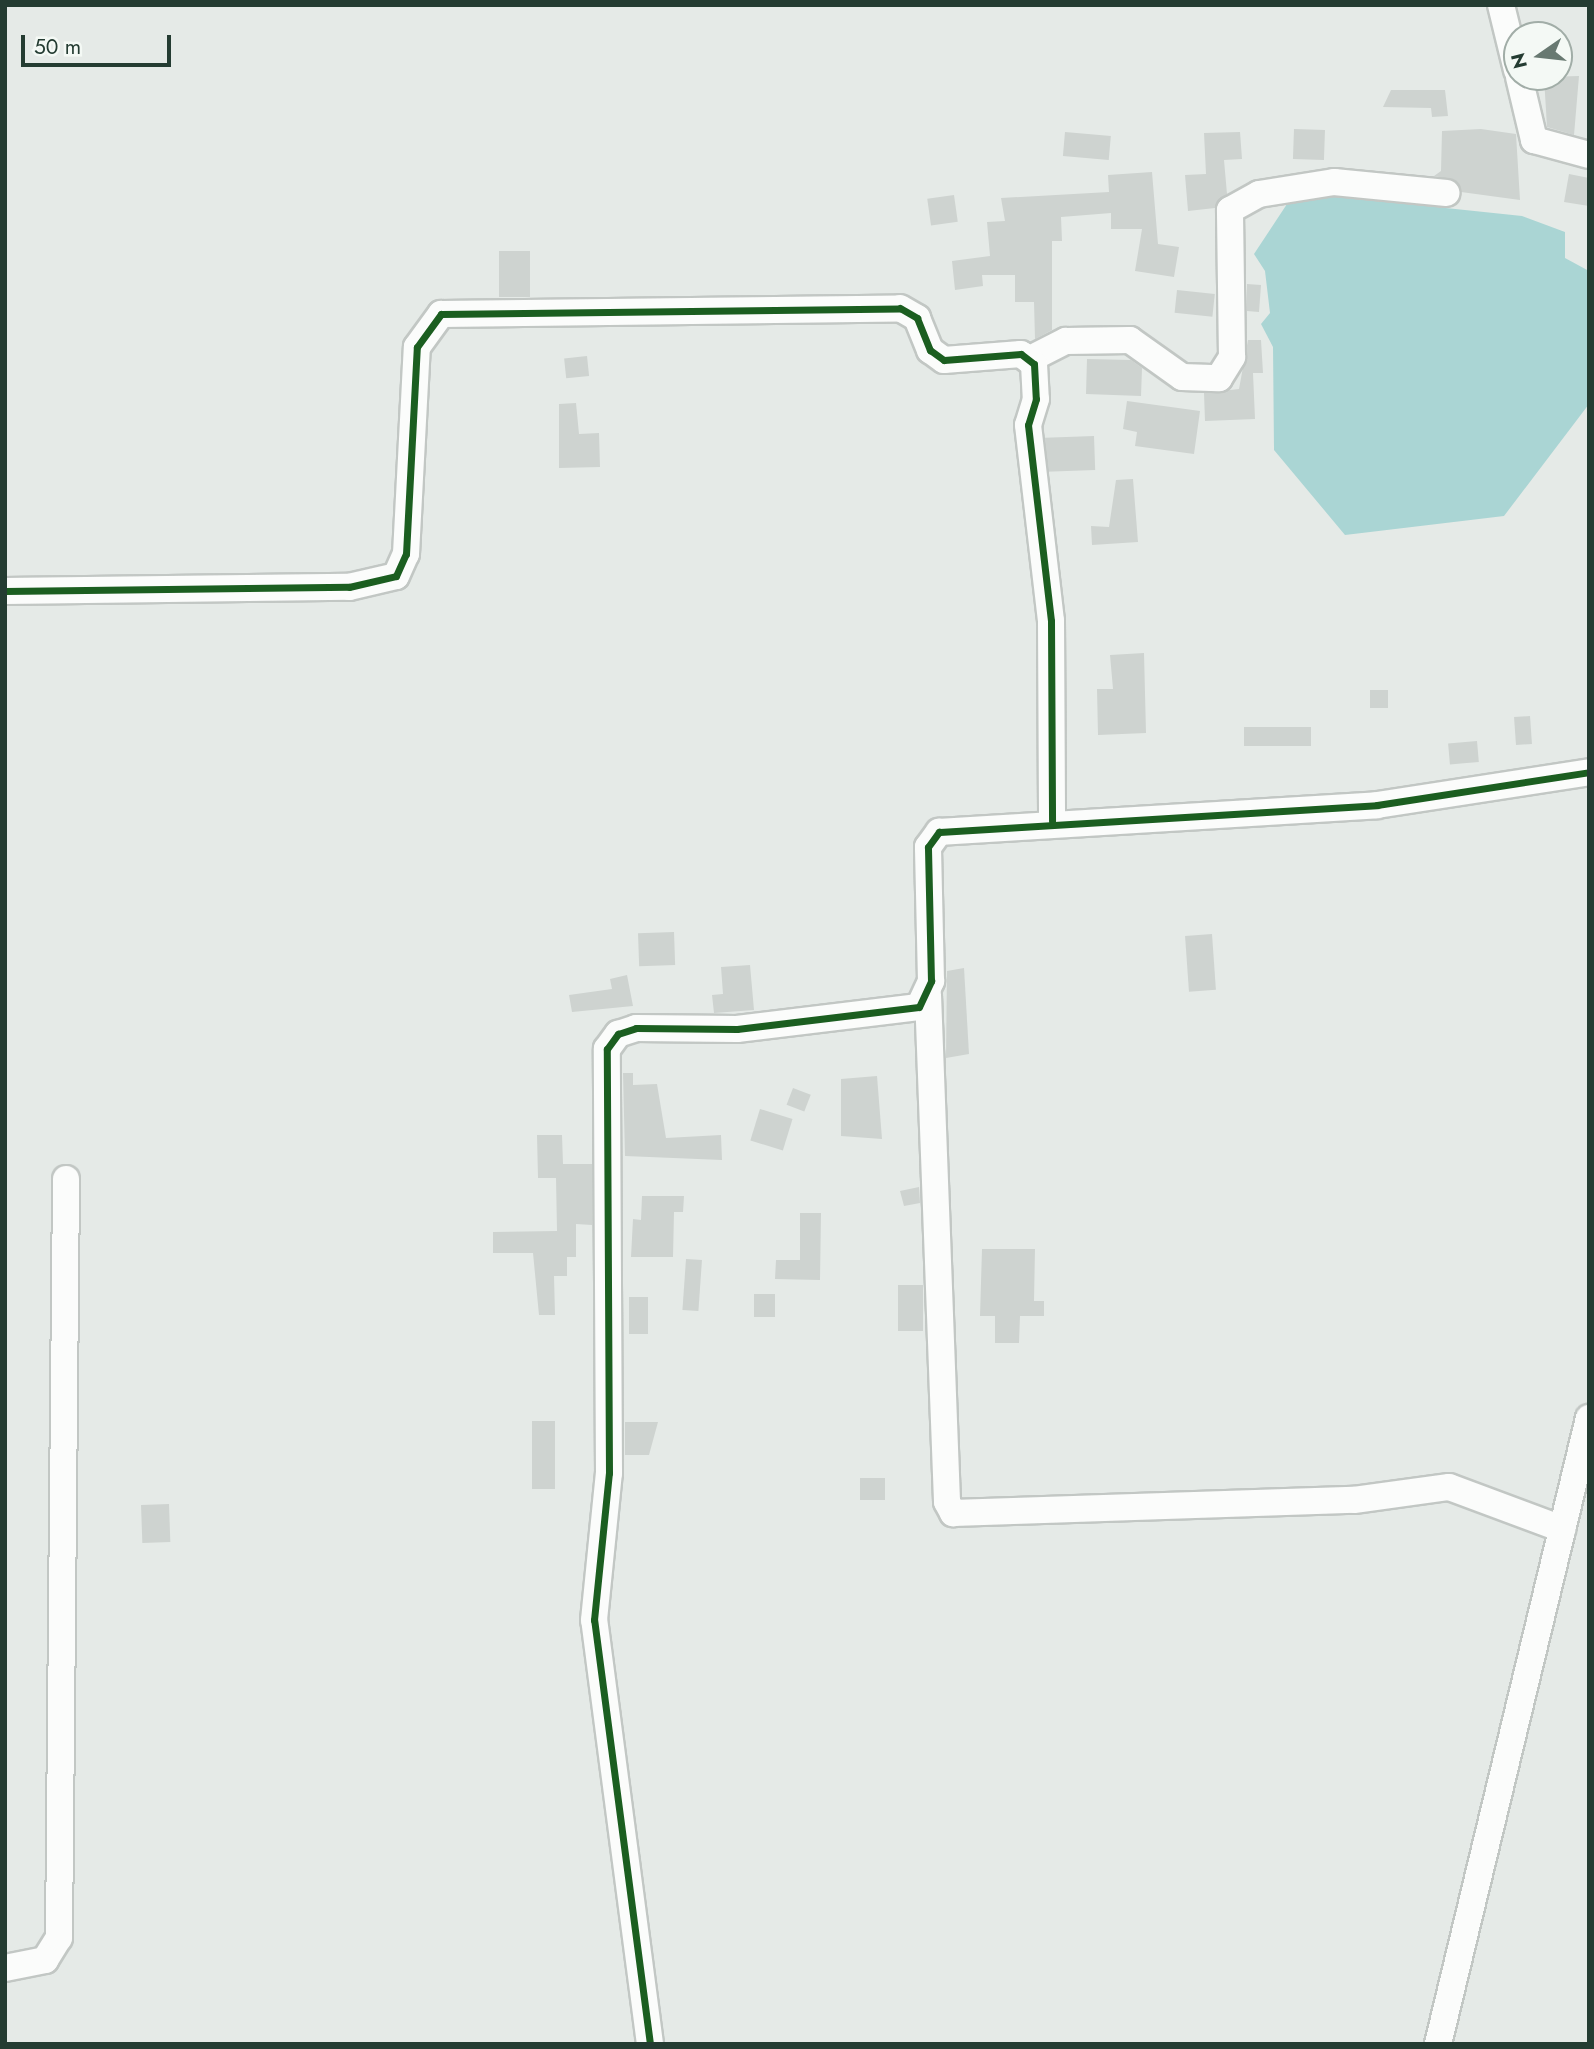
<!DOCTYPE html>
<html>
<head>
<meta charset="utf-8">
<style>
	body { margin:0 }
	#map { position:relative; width:1594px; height:2049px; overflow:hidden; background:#e5eae7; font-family:Jost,sans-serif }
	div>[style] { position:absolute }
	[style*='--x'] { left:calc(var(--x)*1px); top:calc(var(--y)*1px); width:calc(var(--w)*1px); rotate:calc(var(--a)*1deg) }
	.water>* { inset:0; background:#aad5d4 }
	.building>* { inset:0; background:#ced3d0; transform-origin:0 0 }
	.roads { filter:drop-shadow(2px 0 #c2c7c4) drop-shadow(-2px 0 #c2c7c4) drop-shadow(0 2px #c2c7c4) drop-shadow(0 -2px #c2c7c4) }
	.minor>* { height:26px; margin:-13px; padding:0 13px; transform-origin:13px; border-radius:13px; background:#fbfcfb }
	.cycleway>* { height:7px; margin:-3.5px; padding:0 3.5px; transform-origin:3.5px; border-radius:3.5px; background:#1b5e20 }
	span { translate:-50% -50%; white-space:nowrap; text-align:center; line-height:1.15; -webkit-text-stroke:6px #f4f9f5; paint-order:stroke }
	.frame { position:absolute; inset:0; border:7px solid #243c32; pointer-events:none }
	.north { position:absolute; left:1503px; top:21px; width:70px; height:70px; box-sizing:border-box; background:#f4f9f5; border:2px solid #a1ada7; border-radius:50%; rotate:256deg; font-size:19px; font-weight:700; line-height:28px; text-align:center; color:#243c32 }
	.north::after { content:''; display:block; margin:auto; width:24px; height:32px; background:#687971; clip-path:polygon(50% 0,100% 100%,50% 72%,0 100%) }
	.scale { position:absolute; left:21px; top:35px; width:150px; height:32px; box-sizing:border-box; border:4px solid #243c32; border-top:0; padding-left:9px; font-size:21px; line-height:24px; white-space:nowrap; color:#243c32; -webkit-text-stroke:5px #f4f9f5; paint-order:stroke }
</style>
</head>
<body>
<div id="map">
	<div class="water">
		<i style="clip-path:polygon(1322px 195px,1522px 216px,1565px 232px,1565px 258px,1589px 271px,1589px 404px,1504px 516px,1345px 535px,1274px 450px,1273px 347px,1261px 324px,1270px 313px,1265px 271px,1254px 254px,1287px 204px)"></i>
	</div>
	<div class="building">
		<i style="clip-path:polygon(1579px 76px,1574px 135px,1547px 127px,1544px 77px)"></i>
		<i style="clip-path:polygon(1391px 90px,1445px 90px,1448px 116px,1432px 117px,1431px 108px,1383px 107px)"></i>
		<i style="left:1294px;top:129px;width:31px;height:30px;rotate:2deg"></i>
		<i style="clip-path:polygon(1481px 129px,1516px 134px,1520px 200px,1461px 192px,1455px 180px,1434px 176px,1441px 171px,1442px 131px)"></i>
		<i style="left:1065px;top:132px;width:46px;height:24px;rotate:5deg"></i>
		<i style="clip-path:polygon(1240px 132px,1242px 159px,1224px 160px,1227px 194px,1215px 208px,1188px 211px,1185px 175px,1206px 174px,1204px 133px)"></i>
		<i style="clip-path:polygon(1152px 172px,1158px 244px,1179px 247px,1174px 277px,1135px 271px,1142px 229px,1111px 229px,1111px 213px,1061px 217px,1062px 241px,1052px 241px,1052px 330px,1035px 339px,1034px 302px,1015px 302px,1015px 275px,982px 275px,983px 286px,955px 290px,952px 261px,990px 256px,987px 222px,1005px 221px,1001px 198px,1109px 192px,1108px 175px)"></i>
		<i style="clip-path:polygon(1569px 174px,1589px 178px,1589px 206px,1564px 202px)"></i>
		<i style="left:954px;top:195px;width:27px;height:27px;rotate:82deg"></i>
		<i style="left:499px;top:251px;width:31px;height:46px"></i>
		<i style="clip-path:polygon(1247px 284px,1261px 285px,1259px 312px,1247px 311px)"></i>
		<i style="left:1177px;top:290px;width:38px;height:23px;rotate:6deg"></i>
		<i style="clip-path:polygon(1248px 340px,1261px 340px,1263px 373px,1253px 373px,1255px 419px,1205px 421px,1204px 393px,1239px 389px)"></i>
		<i style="left:587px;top:356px;width:20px;height:23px;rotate:84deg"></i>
		<i style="clip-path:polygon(1087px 359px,1131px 360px,1142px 368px,1141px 396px,1086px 394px)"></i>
		<i style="clip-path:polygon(1127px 401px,1200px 411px,1194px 454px,1135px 446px,1137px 432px,1123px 429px)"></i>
		<i style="clip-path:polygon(576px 403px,579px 434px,599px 433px,600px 467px,559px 468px,559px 404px)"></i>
		<i style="left:1094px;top:436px;width:34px;height:49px;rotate:88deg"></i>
		<i style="clip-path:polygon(1133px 479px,1138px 542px,1092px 545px,1091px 526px,1109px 527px,1116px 480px)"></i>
		<i style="clip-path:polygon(1144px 653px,1146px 733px,1098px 735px,1097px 689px,1113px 689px,1110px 655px)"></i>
		<i style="left:1370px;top:690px;width:18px;height:18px"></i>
		<i style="left:1530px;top:716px;width:28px;height:16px;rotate:86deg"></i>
		<i style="left:1311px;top:727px;width:19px;height:67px;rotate:90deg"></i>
		<i style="left:1477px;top:741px;width:21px;height:29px;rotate:85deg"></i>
		<i style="left:674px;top:932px;width:33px;height:36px;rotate:88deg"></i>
		<i style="left:1212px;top:934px;width:56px;height:27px;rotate:86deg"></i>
		<i style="clip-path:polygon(750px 965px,754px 1010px,714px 1013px,712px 995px,723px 994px,721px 967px)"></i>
		<i style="clip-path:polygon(964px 968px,969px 1054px,946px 1058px,947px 971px)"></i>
		<i style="clip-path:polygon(627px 975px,633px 1006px,572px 1012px,569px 995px,612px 989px,610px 979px)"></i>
		<i style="clip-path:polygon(623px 1073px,633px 1073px,633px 1085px,657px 1084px,666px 1138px,721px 1135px,722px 1160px,625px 1156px)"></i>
		<i style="clip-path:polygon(877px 1076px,882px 1139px,841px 1136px,841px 1079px)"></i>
		<i style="left:793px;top:1088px;width:19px;height:18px;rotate:21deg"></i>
		<i style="left:760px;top:1109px;width:34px;height:33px;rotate:17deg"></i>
		<i style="clip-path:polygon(537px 1135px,562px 1135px,563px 1164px,592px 1164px,592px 1225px,576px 1224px,576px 1257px,567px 1257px,567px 1276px,554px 1276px,555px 1315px,539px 1315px,533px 1253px,493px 1253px,493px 1232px,557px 1231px,556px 1178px,538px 1178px)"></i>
		<i style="clip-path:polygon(919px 1187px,920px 1203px,904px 1206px,900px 1191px)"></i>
		<i style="clip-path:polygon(642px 1196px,684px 1196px,683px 1212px,674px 1212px,673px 1257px,631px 1257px,633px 1219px,641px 1220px)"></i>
		<i style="clip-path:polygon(800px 1213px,821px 1213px,820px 1280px,775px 1279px,776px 1260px,800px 1260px)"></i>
		<i style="clip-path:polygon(982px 1249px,1035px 1249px,1034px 1301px,1044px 1301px,1044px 1316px,1020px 1316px,1019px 1343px,995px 1343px,995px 1316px,980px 1316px)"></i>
		<i style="left:686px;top:1259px;width:16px;height:51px;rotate:4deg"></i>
		<i style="left:898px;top:1285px;width:25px;height:46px"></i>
		<i style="left:754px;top:1294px;width:21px;height:23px"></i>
		<i style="left:629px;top:1297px;width:19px;height:37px"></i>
		<i style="left:532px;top:1421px;width:23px;height:68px"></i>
		<i style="clip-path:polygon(625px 1422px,658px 1422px,649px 1455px,625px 1455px)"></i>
		<i style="left:860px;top:1478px;width:25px;height:22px"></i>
		<i style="left:169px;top:1504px;width:38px;height:28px;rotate:88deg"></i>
	</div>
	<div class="roads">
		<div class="minor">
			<i style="--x:1501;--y:5;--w:67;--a:76.2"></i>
			<i style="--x:1519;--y:77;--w:65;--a:76.6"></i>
			<i style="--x:1534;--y:140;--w:57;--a:15.3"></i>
			<i style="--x:1032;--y:358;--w:38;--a:-27"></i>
			<i style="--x:1066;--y:341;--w:64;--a:-0.9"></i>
			<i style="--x:1130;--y:340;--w:64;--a:35.4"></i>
			<i style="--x:1182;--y:377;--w:37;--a:2"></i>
			<i style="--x:1219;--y:378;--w:25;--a:-58"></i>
			<i style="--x:1232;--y:357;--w:147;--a:-90.8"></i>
			<i style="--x:1230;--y:210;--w:33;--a:-29"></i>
			<i style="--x:1259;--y:194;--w:76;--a:-9.1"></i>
			<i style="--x:1334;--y:182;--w:113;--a:5.6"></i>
			<i style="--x:5;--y:591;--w:344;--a:-0.7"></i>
			<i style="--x:349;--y:587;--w:48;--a:-13.2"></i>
			<i style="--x:396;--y:576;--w:24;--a:-66"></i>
			<i style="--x:406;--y:554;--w:207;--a:-87"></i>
			<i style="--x:417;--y:347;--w:41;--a:-54"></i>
			<i style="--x:441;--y:314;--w:459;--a:-0.7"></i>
			<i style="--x:900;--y:308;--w:20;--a:30"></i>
			<i style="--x:917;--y:318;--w:35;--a:68"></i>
			<i style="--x:930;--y:350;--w:17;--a:36"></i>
			<i style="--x:944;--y:360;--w:77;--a:-4.5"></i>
			<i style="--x:1021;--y:354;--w:16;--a:38"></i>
			<i style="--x:1034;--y:364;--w:35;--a:87"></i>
			<i style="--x:1036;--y:399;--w:27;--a:107"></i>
			<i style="--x:1028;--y:425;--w:197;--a:83.3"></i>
			<i style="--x:1051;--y:621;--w:200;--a:89.7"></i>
			<i style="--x:928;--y:995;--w:507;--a:87.85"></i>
			<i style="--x:947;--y:1502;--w:13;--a:61"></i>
			<i style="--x:953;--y:1513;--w:401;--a:-1.9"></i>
			<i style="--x:1354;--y:1500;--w:96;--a:-7.8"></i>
			<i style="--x:1449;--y:1487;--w:121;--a:20.4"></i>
			<i style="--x:5;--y:1968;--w:41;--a:-11.3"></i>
			<i style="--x:45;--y:1960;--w:26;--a:-58"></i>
			<i style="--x:59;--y:1938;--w:759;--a:-89.47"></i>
			<i style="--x:650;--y:2044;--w:428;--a:-97.5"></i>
			<i style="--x:594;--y:1620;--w:148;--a:-84.2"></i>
			<i style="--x:609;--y:1473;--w:424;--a:-90.3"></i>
			<i style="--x:607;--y:1049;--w:19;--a:-54"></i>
			<i style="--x:618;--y:1034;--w:19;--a:-18"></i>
			<i style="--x:636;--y:1028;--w:101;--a:0.6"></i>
			<i style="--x:737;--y:1029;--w:183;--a:-6.9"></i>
			<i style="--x:919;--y:1007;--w:29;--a:-65"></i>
			<i style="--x:931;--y:981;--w:134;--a:-91.3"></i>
			<i style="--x:928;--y:847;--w:19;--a:-54"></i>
			<i style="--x:939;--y:832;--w:439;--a:-3.5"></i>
			<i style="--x:1377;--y:805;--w:215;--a:-8.8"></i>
			<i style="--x:1438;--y:2044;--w:644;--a:-76.44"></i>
		</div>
	</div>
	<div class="cycleway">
		<i style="--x:5;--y:591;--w:344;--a:-0.7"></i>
		<i style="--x:349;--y:587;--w:48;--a:-13.2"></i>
		<i style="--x:396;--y:576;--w:24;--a:-66"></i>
		<i style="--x:406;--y:554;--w:207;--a:-87"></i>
		<i style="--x:417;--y:347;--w:41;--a:-54"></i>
		<i style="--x:441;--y:314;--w:459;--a:-0.7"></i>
		<i style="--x:900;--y:308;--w:20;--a:30"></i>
		<i style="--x:917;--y:318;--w:35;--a:68"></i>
		<i style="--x:930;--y:350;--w:17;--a:36"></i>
		<i style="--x:944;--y:360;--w:77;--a:-4.5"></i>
		<i style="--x:1021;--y:354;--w:16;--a:38"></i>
		<i style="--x:1034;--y:364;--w:35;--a:87"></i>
		<i style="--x:1036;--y:399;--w:27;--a:107"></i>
		<i style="--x:1028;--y:425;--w:197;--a:83.3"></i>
		<i style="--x:1051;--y:621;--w:200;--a:89.7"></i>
		<i style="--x:650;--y:2044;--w:428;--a:-97.5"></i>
		<i style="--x:594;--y:1620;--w:148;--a:-84.2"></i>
		<i style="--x:609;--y:1473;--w:424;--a:-90.3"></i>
		<i style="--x:607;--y:1049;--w:19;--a:-54"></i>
		<i style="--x:618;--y:1034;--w:19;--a:-18"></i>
		<i style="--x:636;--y:1028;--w:101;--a:0.6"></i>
		<i style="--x:737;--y:1029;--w:183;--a:-6.9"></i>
		<i style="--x:919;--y:1007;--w:29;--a:-65"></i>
		<i style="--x:931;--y:981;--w:134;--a:-91.3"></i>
		<i style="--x:928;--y:847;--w:19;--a:-54"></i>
		<i style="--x:939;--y:832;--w:439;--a:-3.5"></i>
		<i style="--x:1377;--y:805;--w:215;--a:-8.8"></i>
	</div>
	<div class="frame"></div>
	<div class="north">N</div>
	<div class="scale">50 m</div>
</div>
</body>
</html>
